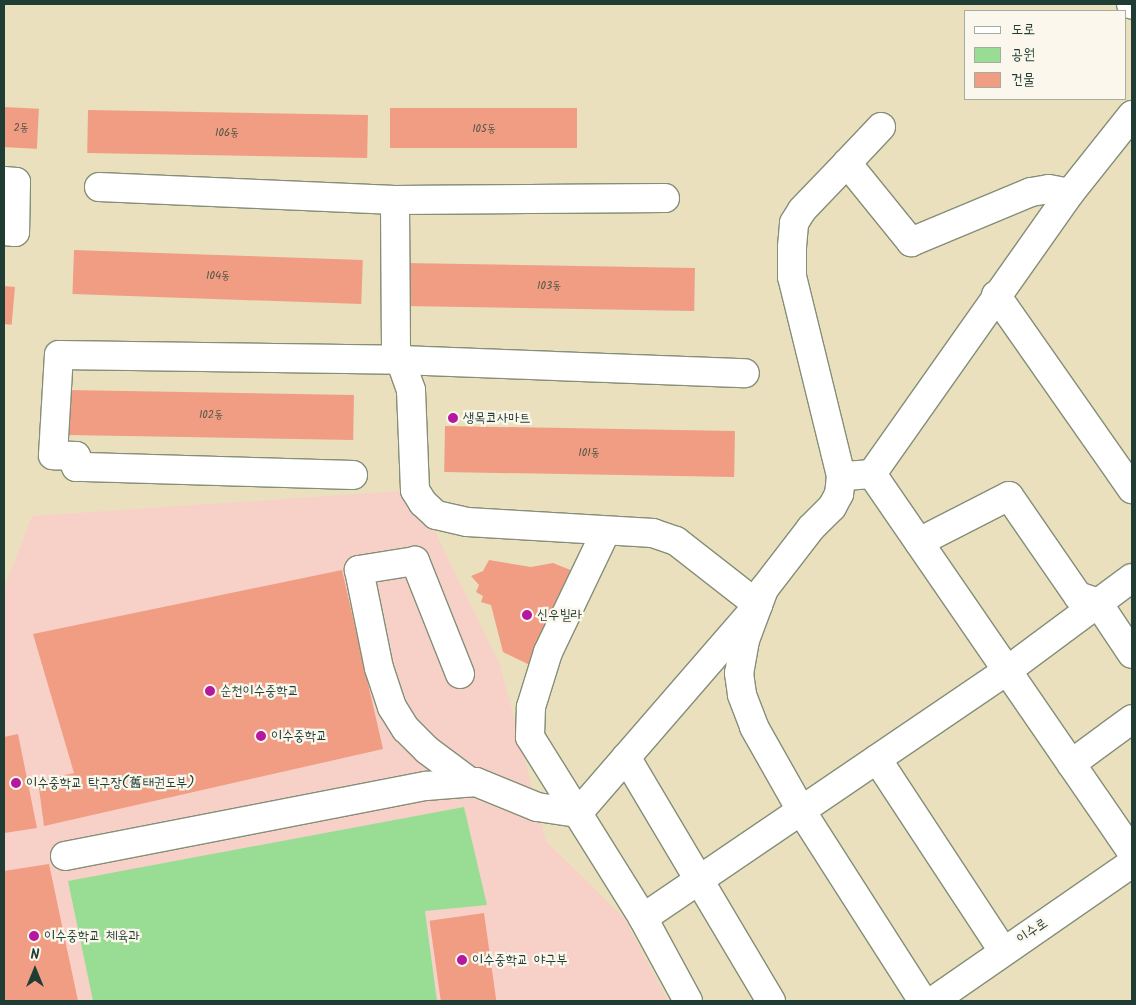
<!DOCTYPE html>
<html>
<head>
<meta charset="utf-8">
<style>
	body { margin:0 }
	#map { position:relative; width:1136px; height:1005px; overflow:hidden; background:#eae0bd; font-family:Kalam,"LXGW WenKai TC","Poor Story",sans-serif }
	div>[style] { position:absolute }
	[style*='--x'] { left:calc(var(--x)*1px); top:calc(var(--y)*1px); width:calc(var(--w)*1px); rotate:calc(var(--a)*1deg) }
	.built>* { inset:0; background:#f7d1c7 }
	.green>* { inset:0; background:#99dd95 }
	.building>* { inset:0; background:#f09d83; transform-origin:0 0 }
	.roads { filter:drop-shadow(1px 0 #848e78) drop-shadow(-1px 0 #848e78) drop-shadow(0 1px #848e78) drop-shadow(0 -1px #848e78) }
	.minor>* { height:28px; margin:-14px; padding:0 14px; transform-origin:14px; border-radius:14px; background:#fff }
	.major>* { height:28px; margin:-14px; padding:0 14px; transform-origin:14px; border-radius:14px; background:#fff }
	.dots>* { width:14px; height:14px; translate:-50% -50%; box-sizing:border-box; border:2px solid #fbf7ec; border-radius:50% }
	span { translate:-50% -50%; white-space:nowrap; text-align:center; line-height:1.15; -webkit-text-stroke:4.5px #fbf7ec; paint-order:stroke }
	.number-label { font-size:11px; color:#535548 }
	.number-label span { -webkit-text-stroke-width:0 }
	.poi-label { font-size:14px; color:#1f3d34 }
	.left { translate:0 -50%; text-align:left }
	.street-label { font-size:14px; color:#1f3d34 }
	.frame { position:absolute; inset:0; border:5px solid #1f3d34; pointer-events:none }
	.legend { position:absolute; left:964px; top:10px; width:162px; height:90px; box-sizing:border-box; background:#fbf7ec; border:1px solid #a3ada2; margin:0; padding:6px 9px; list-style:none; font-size:15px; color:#1f3d34 }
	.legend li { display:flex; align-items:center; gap:10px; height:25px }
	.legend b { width:25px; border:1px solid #a3ada2 }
	.north { position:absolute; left:10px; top:945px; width:50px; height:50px; -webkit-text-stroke:4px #fbf7ec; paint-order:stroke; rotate:0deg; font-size:14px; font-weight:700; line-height:20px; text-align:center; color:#1f3d34 }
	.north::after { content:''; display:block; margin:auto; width:18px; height:22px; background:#1f3d34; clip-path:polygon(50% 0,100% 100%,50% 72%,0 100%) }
</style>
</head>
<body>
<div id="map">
	<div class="built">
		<i style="clip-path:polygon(415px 490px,500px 665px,546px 841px,624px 918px,668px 1001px,4px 1001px,4px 589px,32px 516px)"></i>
	</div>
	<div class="green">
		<i style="clip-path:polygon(464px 807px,487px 905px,425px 911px,437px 1001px,93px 1001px,68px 881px)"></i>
	</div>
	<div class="building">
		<i style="left:4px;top:107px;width:35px;height:40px;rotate:3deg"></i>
		<i style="left:577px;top:108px;width:40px;height:187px;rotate:90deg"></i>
		<i style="left:88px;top:110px;width:280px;height:43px;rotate:1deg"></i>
		<i style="left:74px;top:250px;width:289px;height:44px;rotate:2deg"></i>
		<i style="left:404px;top:263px;width:291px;height:43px;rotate:1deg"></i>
		<i style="left:4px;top:286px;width:11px;height:38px;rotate:5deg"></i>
		<i style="left:68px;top:390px;width:286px;height:45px;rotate:1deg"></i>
		<i style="left:445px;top:426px;width:290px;height:46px;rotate:1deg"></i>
		<i style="clip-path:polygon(489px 560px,531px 567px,553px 563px,578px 573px,534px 667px,503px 652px,491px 605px,481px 602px,483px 596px,476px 592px,479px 585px,471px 576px,483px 571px)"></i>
		<i style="clip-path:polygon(342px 570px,383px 749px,44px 826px,38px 781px,74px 773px,33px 634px)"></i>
		<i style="clip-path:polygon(18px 734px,37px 828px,4px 833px,4px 737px)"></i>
		<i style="clip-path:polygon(49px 864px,78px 1001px,4px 1001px,4px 871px)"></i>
		<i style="left:484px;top:913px;width:89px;height:55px;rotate:82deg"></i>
	</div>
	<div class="roads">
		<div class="minor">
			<i style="--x:1131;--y:4;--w:1;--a:45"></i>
			<i style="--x:1132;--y:115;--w:100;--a:128.5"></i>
			<i style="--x:1070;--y:193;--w:344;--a:125.2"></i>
			<i style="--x:872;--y:474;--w:460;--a:55.5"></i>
			<i style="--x:881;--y:127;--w:50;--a:133.4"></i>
			<i style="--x:847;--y:163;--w:102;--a:51"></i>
			<i style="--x:911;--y:242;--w:130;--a:-22.6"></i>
			<i style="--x:1031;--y:192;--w:18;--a:-9"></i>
			<i style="--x:1049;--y:189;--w:21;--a:11"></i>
			<i style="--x:4;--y:181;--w:12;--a:5"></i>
			<i style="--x:16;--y:182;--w:50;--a:91.1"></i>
			<i style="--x:15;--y:232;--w:11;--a:-175"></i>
			<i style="--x:99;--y:187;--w:296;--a:2.5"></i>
			<i style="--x:395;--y:200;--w:270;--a:-0.4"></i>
			<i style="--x:996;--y:295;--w:237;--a:55"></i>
			<i style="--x:872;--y:474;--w:31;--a:176"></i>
			<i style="--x:841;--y:476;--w:18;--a:96"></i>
			<i style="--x:839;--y:494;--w:15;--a:118"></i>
			<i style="--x:832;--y:507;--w:30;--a:135"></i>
			<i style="--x:811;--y:528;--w:77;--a:127.6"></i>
			<i style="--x:764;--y:589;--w:54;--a:110.4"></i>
			<i style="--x:745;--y:640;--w:34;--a:100"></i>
			<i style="--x:739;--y:673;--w:22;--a:82"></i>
			<i style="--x:742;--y:695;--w:34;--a:69"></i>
			<i style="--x:754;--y:727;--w:98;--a:60.5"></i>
			<i style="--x:802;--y:812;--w:224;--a:57.4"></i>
			<i style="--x:353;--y:475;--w:277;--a:-178.3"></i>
			<i style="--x:76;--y:467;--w:11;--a:-90"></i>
			<i style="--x:76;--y:456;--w:23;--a:-178"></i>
			<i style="--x:53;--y:455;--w:100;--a:-86.6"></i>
			<i style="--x:59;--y:355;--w:341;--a:0.8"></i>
			<i style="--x:400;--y:360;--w:345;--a:2.2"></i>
			<i style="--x:841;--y:476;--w:205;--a:-103.8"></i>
			<i style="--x:792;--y:277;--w:30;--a:-90"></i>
			<i style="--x:792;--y:247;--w:24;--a:-85"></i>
			<i style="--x:794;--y:223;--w:15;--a:-58"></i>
			<i style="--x:802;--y:210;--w:65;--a:-46.2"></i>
			<i style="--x:606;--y:531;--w:134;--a:115.6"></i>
			<i style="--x:548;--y:652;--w:58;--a:107.2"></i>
			<i style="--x:531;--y:707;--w:30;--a:92"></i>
			<i style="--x:530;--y:737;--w:213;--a:58"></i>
			<i style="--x:643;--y:918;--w:94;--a:61.5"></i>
			<i style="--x:919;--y:542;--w:101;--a:-27.1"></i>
			<i style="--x:1009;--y:496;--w:121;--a:55.4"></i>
			<i style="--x:1078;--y:596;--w:21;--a:19"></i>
			<i style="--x:1098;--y:603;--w:61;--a:56.3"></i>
			<i style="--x:460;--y:674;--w:122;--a:-111.7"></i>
			<i style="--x:415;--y:561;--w:57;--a:170.9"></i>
			<i style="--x:359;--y:570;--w:100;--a:78.5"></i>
			<i style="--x:379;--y:668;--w:41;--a:71.6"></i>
			<i style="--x:392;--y:707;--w:26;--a:58"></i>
			<i style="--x:406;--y:729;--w:30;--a:45"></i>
			<i style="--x:427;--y:750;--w:54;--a:36.7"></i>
			<i style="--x:626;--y:757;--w:284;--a:59.3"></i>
			<i style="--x:877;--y:759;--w:230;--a:56.7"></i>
			<i style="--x:1071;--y:764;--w:76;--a:-36.4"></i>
			<i style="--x:65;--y:856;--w:368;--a:-11"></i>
			<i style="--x:426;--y:786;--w:50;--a:-4.6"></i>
			<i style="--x:476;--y:782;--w:66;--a:22.3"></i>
			<i style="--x:537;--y:807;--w:41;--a:8.3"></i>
			<i style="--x:578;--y:813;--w:275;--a:-49.1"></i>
			<i style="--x:758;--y:605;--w:104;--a:-142"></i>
			<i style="--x:676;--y:541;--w:24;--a:-161"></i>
			<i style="--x:653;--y:533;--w:186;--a:-176.6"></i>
			<i style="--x:467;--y:522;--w:32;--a:-167"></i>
			<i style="--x:436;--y:515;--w:18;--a:-137"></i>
			<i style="--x:423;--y:503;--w:15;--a:-122"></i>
			<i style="--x:415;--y:490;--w:100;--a:-92.3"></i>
			<i style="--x:411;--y:390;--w:45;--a:-109.7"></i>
			<i style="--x:396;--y:348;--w:148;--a:-90.4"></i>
			<i style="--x:643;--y:918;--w:441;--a:-34.2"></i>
			<i style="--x:1008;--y:670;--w:154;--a:-36.6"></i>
		</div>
		<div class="major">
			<i style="--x:933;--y:1001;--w:242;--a:-34.7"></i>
		</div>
	</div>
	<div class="dots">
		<i style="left:453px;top:418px;background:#b5179e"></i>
		<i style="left:527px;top:615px;background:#b5179e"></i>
		<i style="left:210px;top:691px;background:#b5179e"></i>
		<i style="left:261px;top:736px;background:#b5179e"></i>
		<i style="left:16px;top:783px;background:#b5179e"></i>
		<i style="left:34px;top:936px;background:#b5179e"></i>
		<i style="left:462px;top:960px;background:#b5179e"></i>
	</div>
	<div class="number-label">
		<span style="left:21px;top:128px">2동</span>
		<span style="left:484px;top:129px">105동</span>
		<span style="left:227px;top:133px">106동</span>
		<span style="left:218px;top:276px">104동</span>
		<span style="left:549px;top:286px">103동</span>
		<span style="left:211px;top:415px">102동</span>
		<span style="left:589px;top:453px">101동</span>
	</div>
	<div class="poi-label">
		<span class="left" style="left:463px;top:418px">생목코사마트</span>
		<span class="left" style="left:537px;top:615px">신우빌라</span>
		<span class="left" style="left:220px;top:691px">순천이수중학교</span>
		<span class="left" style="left:271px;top:736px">이수중학교</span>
		<span class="left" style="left:26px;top:783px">이수중학교 탁구장(舊태권도부)</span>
		<span class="left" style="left:44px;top:936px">이수중학교 체육과</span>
		<span class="left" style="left:472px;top:960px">이수중학교 야구부</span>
	</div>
	<div class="street-label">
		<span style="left:1032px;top:931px;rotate:-34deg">이수로</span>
	</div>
	<div class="frame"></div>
	<ul class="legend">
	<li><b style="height:6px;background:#fff"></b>도로</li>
	<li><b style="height:14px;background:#99dd95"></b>공원</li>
	<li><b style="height:14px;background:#f09d83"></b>건물</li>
	</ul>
	<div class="north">N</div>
</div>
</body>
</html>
